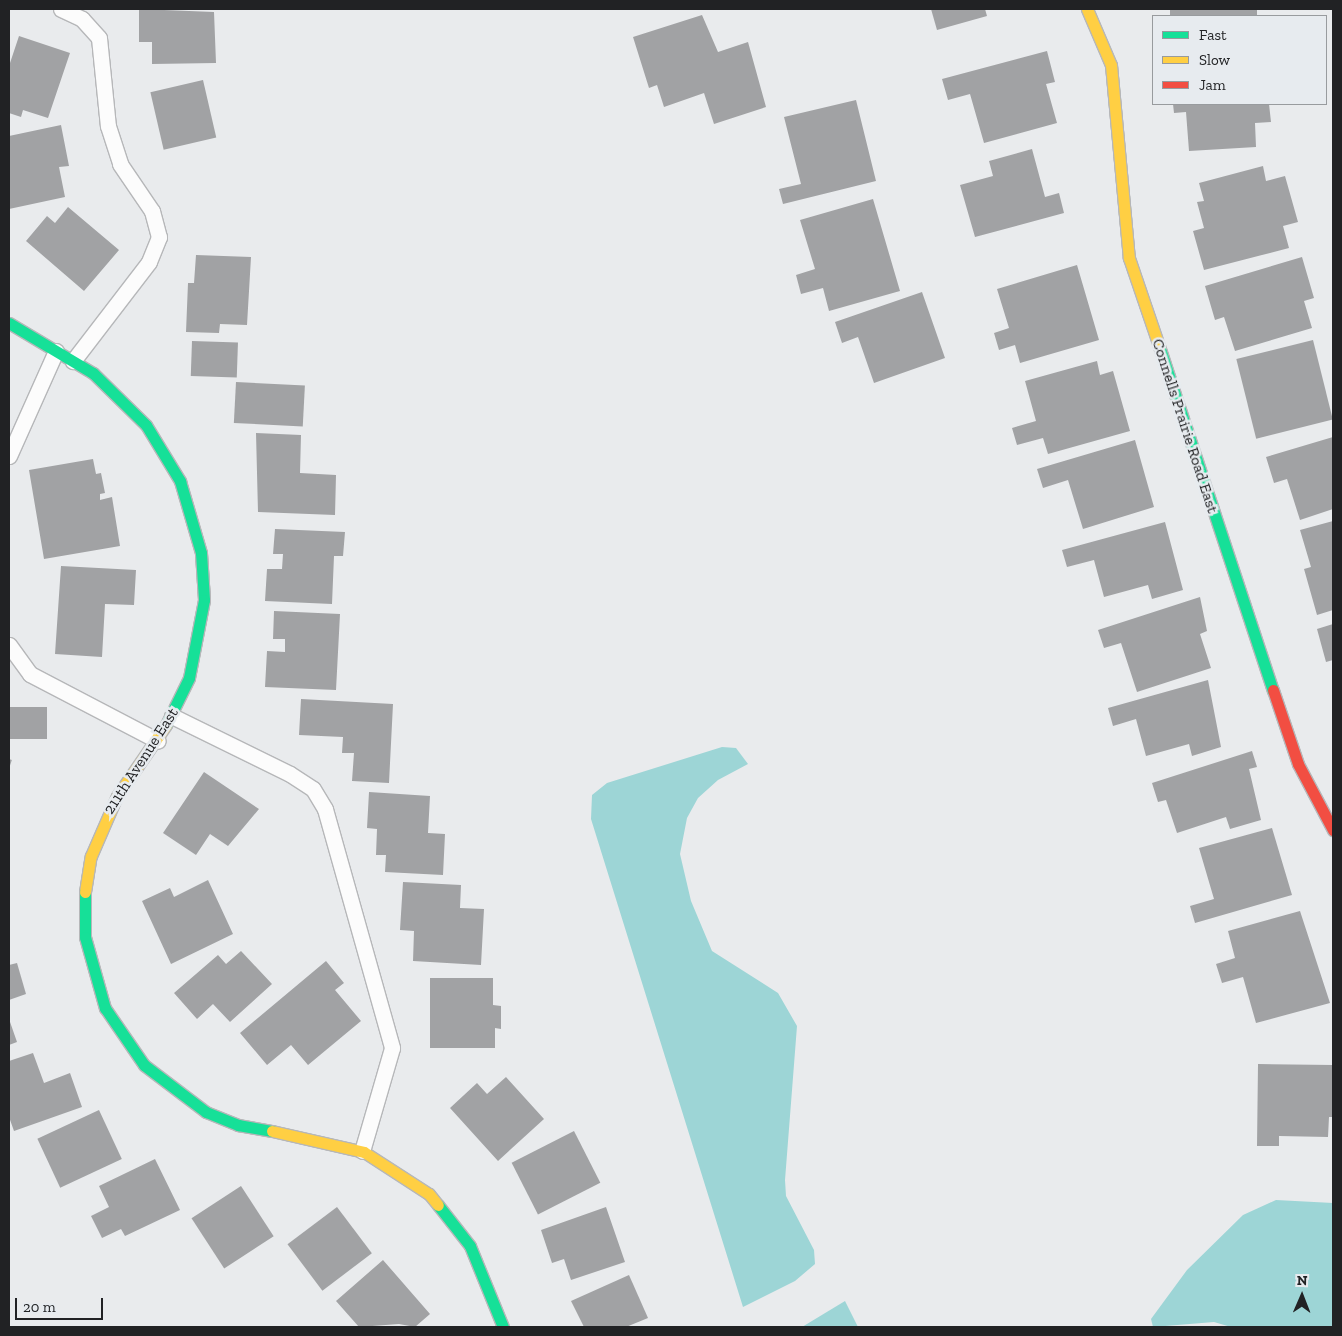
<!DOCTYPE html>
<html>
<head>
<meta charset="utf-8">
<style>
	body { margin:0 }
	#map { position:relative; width:1342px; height:1336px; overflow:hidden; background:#e9ebed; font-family:"Zilla Slab",serif }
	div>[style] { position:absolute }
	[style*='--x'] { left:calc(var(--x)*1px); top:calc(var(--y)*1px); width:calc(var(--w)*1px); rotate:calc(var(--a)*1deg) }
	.water>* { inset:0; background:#9dd5d6 }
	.building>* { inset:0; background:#a1a2a4; transform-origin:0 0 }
	.roads { filter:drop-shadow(1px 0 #b6b7b9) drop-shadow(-1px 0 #b6b7b9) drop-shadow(0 1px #b6b7b9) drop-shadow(0 -1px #b6b7b9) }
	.lane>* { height:15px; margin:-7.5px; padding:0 7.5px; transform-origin:7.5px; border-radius:7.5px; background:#fcfcfc }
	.fast>* { height:11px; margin:-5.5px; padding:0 5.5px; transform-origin:5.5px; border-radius:5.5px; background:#16e098 }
	.slow>* { height:11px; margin:-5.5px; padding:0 5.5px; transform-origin:5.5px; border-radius:5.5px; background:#ffcf43 }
	.jam>* { height:11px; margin:-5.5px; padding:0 5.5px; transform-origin:5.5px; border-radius:5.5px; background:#f24e42 }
	span { translate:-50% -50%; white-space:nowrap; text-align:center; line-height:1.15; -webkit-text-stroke:5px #e7ebef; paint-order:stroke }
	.street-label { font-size:16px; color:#212224 }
	.frame { position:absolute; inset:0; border:10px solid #212224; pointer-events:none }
	.legend { position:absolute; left:1152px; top:15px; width:175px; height:90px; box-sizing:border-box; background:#e7ebef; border:1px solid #989b9e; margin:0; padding:6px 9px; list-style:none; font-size:15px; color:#212224 }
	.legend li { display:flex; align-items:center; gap:10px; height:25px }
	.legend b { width:25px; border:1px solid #989b9e }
	.north { position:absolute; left:1277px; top:1271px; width:50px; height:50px; -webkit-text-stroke:4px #e7ebef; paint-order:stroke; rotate:1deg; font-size:14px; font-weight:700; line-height:20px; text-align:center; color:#212224 }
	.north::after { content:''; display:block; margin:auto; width:18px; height:22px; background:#212224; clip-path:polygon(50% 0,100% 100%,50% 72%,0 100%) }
	.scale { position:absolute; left:15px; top:1298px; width:88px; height:22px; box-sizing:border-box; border:2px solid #212224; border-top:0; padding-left:6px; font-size:15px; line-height:18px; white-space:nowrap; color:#212224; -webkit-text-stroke:4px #e7ebef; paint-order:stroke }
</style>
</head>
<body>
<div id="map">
	<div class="water">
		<i style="clip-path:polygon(722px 747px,736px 748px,748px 764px,718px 780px,698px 798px,687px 818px,680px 854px,691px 901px,712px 951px,778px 993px,797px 1026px,785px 1180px,786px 1196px,814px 1250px,815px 1264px,795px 1281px,743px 1307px,591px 819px,592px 795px,607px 783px)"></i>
		<i style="clip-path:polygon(1276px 1200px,1333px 1203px,1333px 1327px,1231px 1327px,1214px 1322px,1153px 1327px,1151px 1319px,1187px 1270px,1243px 1215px)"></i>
		<i style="clip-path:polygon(845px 1301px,858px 1327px,802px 1327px)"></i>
	</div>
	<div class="building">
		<i style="clip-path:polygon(139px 9px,214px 12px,216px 63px,152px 64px,152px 42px,139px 42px)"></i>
		<i style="clip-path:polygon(931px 9px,985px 9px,987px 16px,937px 30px)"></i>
		<i style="left:1170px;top:9px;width:87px;height:7px"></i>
		<i style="clip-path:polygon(702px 15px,718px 52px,748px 42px,766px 107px,714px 124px,704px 93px,664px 107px,657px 85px,649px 88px,633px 37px)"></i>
		<i style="clip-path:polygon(19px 36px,70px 53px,48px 118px,23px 110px,21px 117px,9px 113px,9px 66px)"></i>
		<i style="clip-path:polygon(1047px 51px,1055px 82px,1046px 84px,1057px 123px,984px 143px,970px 94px,948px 100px,942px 79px)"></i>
		<i style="left:203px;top:80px;width:59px;height:54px;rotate:77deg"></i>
		<i style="clip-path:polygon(856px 100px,876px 181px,783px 204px,779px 189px,801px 184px,784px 117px)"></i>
		<i style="clip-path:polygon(1173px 104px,1269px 104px,1271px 122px,1255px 123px,1256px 147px,1189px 151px,1186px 112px,1174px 113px)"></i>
		<i style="clip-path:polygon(61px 125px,69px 166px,59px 167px,65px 197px,9px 209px,9px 136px)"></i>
		<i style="clip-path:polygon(1032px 149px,1045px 197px,1059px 193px,1064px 213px,975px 237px,960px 185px,993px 176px,989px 161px)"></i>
		<i style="clip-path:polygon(1263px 166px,1266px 181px,1285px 176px,1298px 222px,1283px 226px,1289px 248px,1204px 270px,1193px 231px,1204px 228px,1197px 202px,1204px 201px,1199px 183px)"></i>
		<i style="clip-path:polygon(873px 199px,900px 291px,829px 311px,823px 288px,801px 294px,796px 275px,815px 269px,800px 220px)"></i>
		<i style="clip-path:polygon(68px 207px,119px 250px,84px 291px,26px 241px,47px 216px,55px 223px)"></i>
		<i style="clip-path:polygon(196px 255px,251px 257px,247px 325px,220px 324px,219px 333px,186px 332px,188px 283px,194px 283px)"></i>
		<i style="clip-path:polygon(1302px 257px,1314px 298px,1304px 301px,1312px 328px,1235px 351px,1224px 317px,1215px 320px,1205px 286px)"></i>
		<i style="clip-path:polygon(1077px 265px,1099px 340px,1020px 363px,1015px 345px,999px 350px,994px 333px,1009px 328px,997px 289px)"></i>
		<i style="clip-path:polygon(922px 292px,945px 358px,874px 383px,858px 337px,842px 343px,835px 322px)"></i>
		<i style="left:1313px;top:340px;width:82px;height:79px;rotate:76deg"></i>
		<i style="left:192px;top:341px;width:46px;height:35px;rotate:2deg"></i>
		<i style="clip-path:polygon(1097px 361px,1100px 375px,1113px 371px,1130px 431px,1048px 454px,1043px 438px,1017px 445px,1012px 428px,1036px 421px,1025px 381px)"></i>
		<i style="left:236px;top:382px;width:69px;height:41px;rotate:3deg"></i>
		<i style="clip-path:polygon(256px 433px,301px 435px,300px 473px,336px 475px,335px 515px,258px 512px)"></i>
		<i style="clip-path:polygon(1333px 437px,1333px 509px,1300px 520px,1287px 479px,1274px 483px,1266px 457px)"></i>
		<i style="clip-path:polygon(1135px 440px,1154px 507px,1083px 529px,1068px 480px,1043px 488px,1037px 469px)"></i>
		<i style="clip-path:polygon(93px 459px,96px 474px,101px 473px,105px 493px,100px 494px,100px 500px,112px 497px,120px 546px,44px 559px,29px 470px)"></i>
		<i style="clip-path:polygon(1333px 521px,1333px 610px,1317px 615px,1304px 569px,1311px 567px,1300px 530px)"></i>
		<i style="clip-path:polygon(1165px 522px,1183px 590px,1152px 599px,1148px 585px,1104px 597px,1094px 560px,1067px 567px,1062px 550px)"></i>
		<i style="clip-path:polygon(275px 529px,345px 532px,343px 556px,334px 556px,332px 604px,265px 601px,267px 569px,282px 569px,283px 554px,273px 554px)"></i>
		<i style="clip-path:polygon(61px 566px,136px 570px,134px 605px,105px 604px,102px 657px,55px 654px)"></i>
		<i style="clip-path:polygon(1200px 597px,1207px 631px,1200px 634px,1211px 668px,1137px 692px,1121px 643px,1104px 648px,1098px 630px)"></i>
		<i style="clip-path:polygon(274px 611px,340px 614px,336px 690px,265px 687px,267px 651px,285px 652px,285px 639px,273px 639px)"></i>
		<i style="clip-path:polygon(1333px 624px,1333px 660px,1326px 662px,1317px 629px)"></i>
		<i style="clip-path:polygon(1208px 680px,1221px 747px,1192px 756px,1189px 744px,1146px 756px,1136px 719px,1113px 726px,1108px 708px)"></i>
		<i style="clip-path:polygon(301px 699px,393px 704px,389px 783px,352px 781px,354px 753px,342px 753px,343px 737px,299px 735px)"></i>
		<i style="left:9px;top:707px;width:38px;height:32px"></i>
		<i style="clip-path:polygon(1252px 751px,1257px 767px,1249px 769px,1261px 820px,1230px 829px,1226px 817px,1177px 833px,1166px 800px,1158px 802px,1152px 783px)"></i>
		<i style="left:9px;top:759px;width:3px;height:21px;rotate:18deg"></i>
		<i style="clip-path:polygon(204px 772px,259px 809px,228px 846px,210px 834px,196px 855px,163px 833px)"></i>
		<i style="clip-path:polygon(369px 792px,430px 796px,428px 833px,445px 834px,443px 875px,385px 872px,386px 855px,376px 855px,377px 829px,367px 828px)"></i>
		<i style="clip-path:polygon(1272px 828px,1292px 895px,1195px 923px,1190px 906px,1214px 899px,1199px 848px)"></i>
		<i style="clip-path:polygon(208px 880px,233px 934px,171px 964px,142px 901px,170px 888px,174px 897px)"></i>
		<i style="clip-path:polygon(403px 882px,461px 885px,460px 908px,484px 909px,481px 965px,413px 961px,414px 931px,400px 930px)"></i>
		<i style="clip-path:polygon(1300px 911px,1330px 1003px,1256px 1023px,1243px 977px,1222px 983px,1216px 964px,1235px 958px,1228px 931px)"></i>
		<i style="clip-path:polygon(241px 951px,272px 984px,230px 1022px,213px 1004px,197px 1019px,174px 993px,218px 955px,226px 964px)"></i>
		<i style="clip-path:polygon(326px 961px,344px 983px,335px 990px,361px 1021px,308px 1065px,291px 1045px,267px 1065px,240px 1033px)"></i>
		<i style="clip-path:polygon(17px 963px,26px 994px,9px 1000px,9px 965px)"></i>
		<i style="clip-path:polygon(430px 978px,493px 978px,493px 1005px,501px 1006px,501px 1029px,495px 1028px,495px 1048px,430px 1048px)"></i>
		<i style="clip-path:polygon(9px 1019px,17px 1042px,9px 1045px)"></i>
		<i style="clip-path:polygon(33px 1053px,44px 1083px,70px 1073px,82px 1107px,14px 1131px,9px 1117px,9px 1061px)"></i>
		<i style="clip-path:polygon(1258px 1064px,1333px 1065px,1333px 1117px,1329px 1117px,1328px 1137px,1279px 1136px,1279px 1146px,1257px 1146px)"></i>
		<i style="clip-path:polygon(506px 1077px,544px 1119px,498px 1161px,450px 1108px,477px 1083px,487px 1094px)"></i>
		<i style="left:99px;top:1110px;width:54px;height:68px;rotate:65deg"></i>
		<i style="left:574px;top:1131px;width:58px;height:70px;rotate:63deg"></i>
		<i style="clip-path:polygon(155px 1159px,180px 1210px,125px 1236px,121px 1229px,102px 1238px,91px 1216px,109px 1207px,99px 1186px)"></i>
		<i style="left:241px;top:1186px;width:60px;height:59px;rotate:57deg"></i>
		<i style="left:337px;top:1207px;width:58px;height:62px;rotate:53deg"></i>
		<i style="clip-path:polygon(606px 1207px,625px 1262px,571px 1280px,564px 1259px,552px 1263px,541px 1230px)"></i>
		<i style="clip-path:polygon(383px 1260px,430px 1314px,415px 1327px,399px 1324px,359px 1327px,336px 1301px)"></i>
		<i style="clip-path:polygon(629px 1275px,648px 1318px,626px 1327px,584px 1327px,571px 1301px)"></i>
	</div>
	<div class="roads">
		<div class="lane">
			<i style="--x:61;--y:9;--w:23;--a:25"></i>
			<i style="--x:82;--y:19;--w:25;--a:48"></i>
			<i style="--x:99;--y:38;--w:88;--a:84.2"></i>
			<i style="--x:108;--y:126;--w:40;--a:72"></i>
			<i style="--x:120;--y:164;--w:57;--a:55.8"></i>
			<i style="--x:152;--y:211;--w:27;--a:75"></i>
			<i style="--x:159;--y:237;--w:27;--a:112"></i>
			<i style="--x:149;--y:262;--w:125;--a:127.5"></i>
			<i style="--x:9;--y:456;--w:115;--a:-65.9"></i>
			<i style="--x:9;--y:645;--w:36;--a:54"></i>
			<i style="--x:30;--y:674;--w:144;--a:27.6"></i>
			<i style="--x:172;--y:716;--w:131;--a:26.2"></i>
			<i style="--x:290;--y:774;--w:27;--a:33"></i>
			<i style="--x:313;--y:789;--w:23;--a:59"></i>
			<i style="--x:325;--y:809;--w:248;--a:74.3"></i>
			<i style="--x:392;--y:1048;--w:107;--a:106.2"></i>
		</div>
		<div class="fast">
			<i style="--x:9;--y:323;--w:98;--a:30.8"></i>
			<i style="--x:93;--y:373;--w:74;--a:44.5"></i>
			<i style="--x:146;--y:425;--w:66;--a:58.7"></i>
			<i style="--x:180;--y:481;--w:75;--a:73.7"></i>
			<i style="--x:201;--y:553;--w:47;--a:86.3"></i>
			<i style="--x:204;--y:600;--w:79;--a:100.9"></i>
			<i style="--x:189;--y:678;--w:52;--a:116.1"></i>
			<i style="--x:1159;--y:346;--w:362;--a:71.7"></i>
			<i style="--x:85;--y:892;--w:45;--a:90"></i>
			<i style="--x:85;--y:937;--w:74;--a:74.3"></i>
			<i style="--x:105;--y:1008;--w:69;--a:55.6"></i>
			<i style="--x:144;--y:1065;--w:78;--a:37.2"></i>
			<i style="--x:206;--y:1112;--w:35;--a:22"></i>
			<i style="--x:238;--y:1125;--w:35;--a:10"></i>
			<i style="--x:438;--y:1205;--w:52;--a:52"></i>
			<i style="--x:470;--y:1246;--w:87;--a:67.8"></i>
		</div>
		<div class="slow">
			<i style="--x:1087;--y:9;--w:61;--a:66.8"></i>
			<i style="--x:1111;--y:65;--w:194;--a:84.7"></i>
			<i style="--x:1129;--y:258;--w:93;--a:71.2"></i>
			<i style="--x:85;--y:892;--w:36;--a:-81"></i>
			<i style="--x:91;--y:856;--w:65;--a:-66.6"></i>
			<i style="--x:117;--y:796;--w:86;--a:-55.4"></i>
			<i style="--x:272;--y:1131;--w:94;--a:12.9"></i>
			<i style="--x:364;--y:1152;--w:77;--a:32.9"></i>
			<i style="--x:429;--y:1194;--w:14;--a:51"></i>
		</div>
		<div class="jam">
			<i style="--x:1273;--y:690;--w:78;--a:71.3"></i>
			<i style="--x:1298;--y:764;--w:75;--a:62.1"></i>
		</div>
	</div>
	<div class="street-label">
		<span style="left:1185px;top:426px;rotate:72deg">Connells Prairie Road East</span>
		<span style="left:141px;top:761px;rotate:-57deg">211th Avenue East</span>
	</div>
	<div class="frame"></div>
	<ul class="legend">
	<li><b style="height:6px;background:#16e098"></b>Fast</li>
	<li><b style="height:6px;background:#ffcf43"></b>Slow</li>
	<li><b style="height:6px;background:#f24e42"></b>Jam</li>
	</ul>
	<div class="north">N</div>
	<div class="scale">20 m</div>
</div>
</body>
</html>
